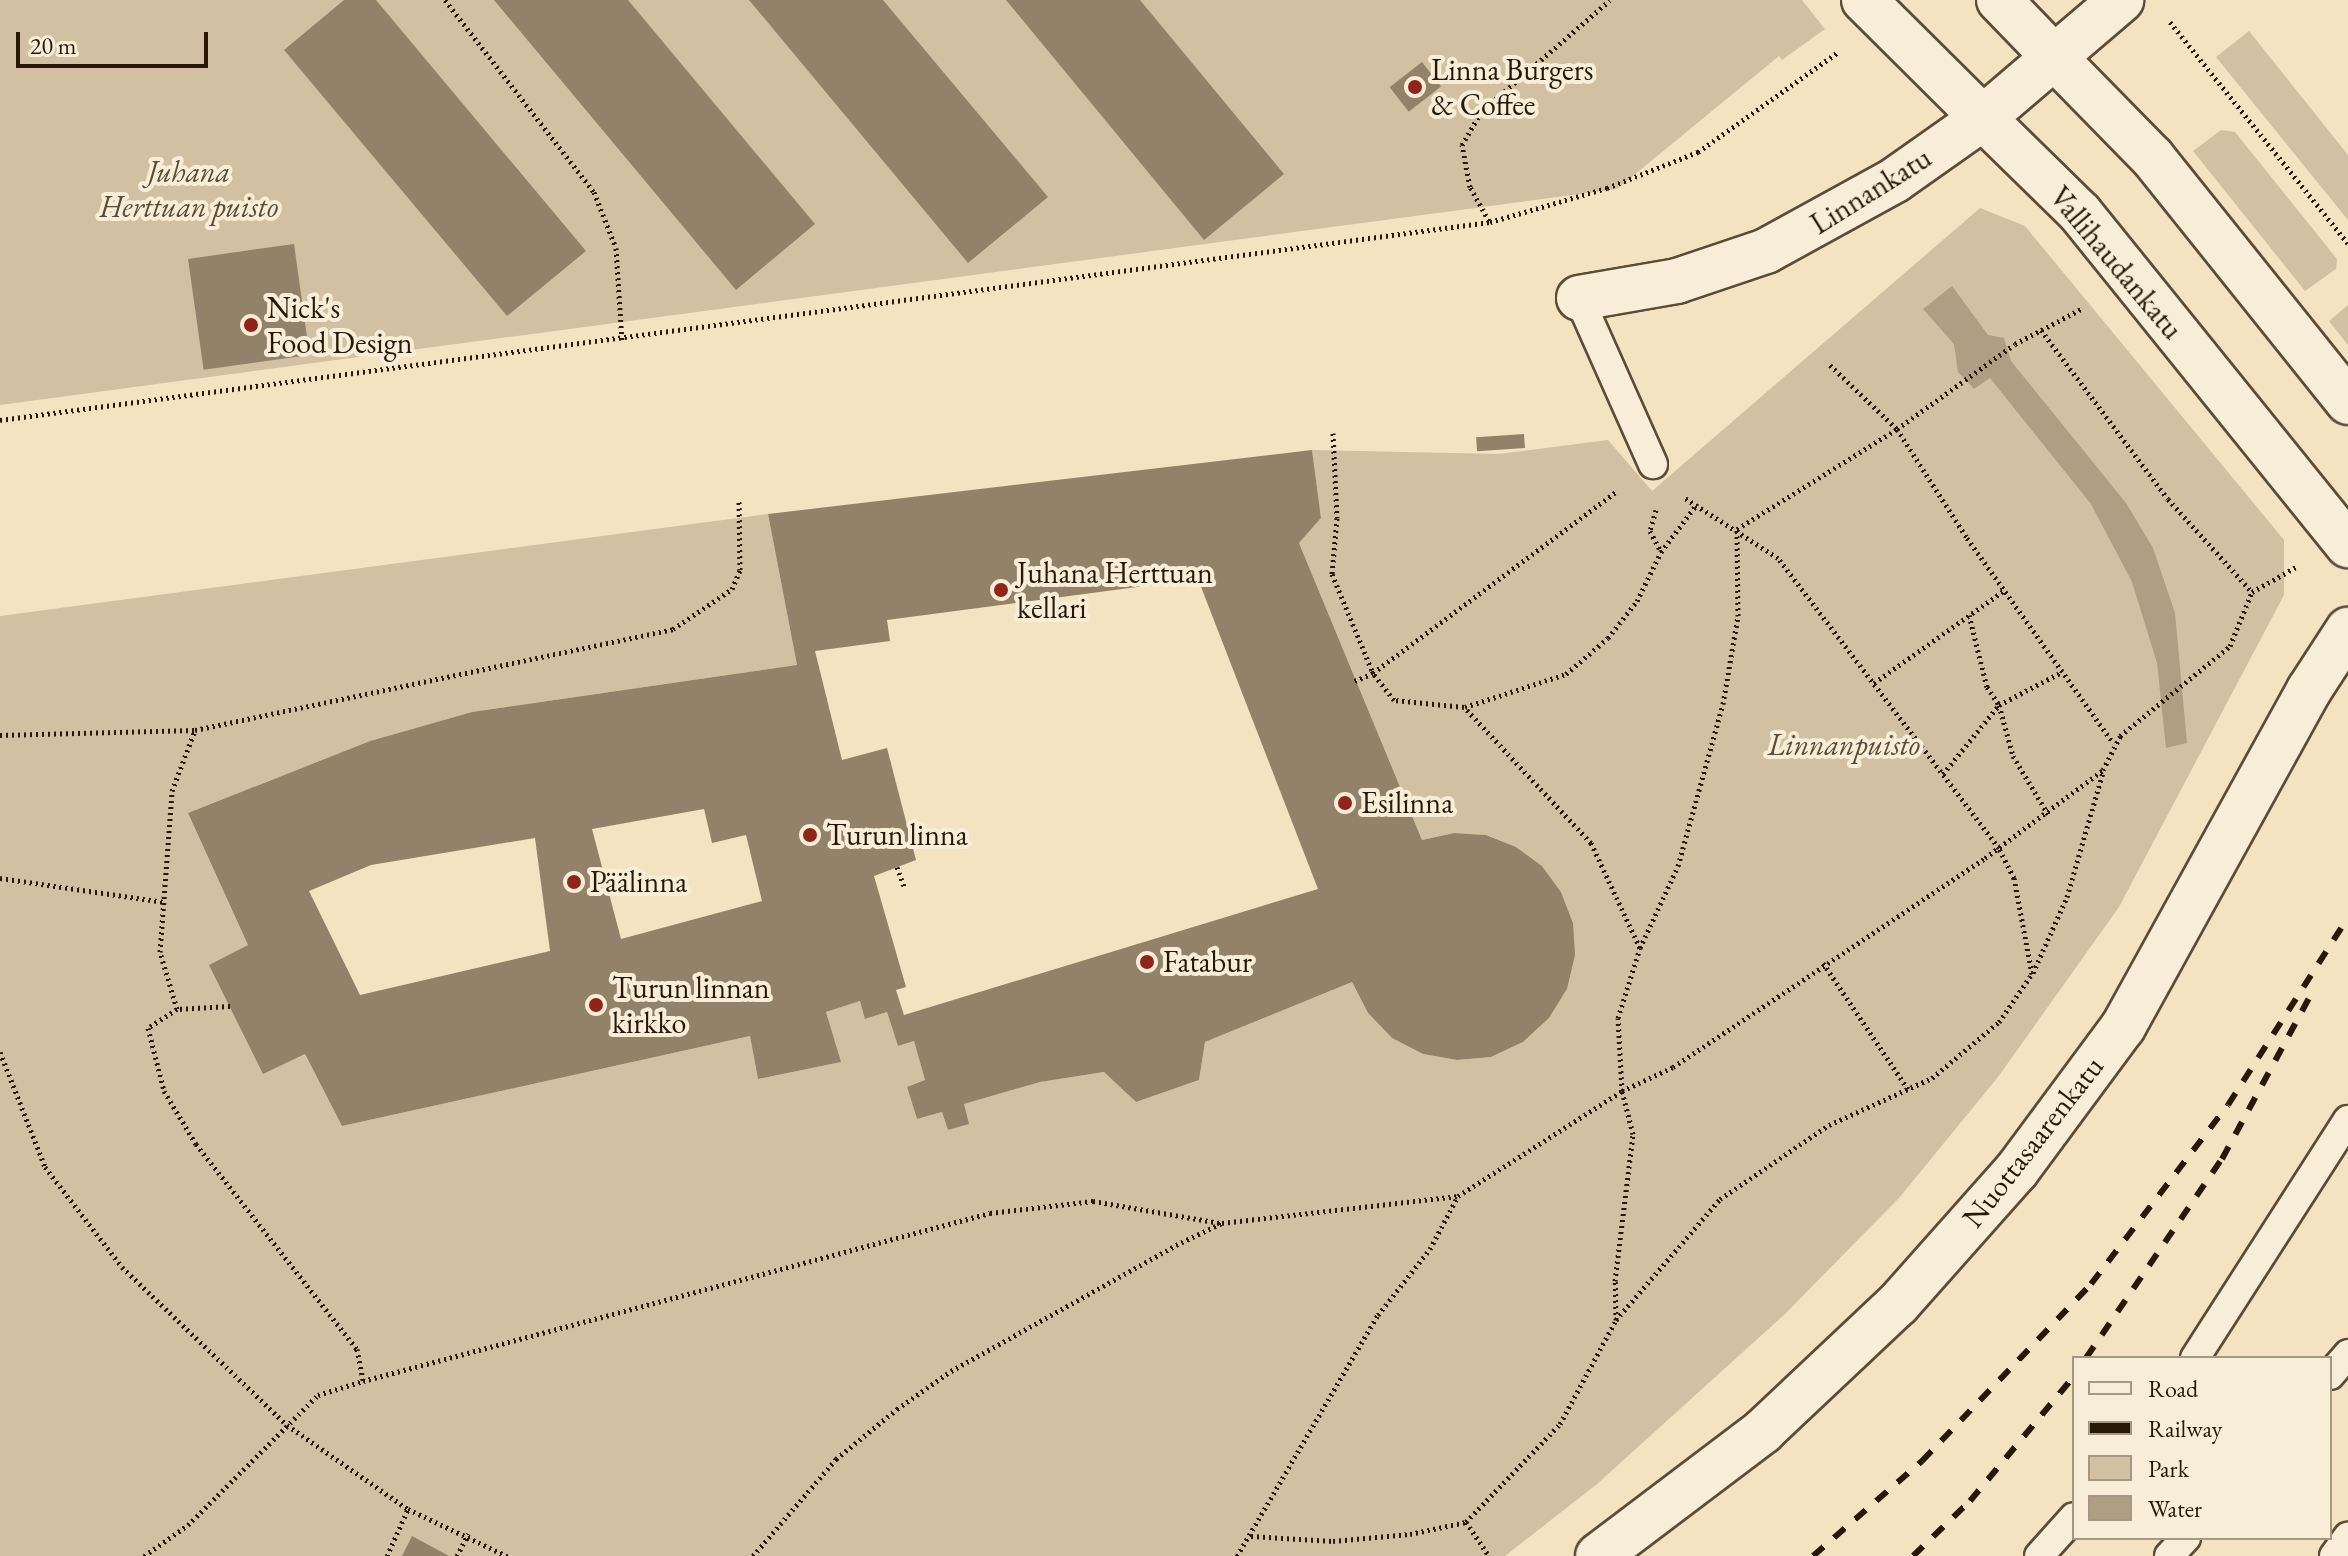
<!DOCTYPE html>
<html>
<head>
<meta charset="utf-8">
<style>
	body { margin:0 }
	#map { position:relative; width:2348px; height:1556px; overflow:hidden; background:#f4e3c1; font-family:"EB Garamond",serif }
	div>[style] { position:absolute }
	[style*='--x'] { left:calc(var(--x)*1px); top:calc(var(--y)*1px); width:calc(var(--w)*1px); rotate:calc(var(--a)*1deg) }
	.green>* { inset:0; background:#d1c1a2 }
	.water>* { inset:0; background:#ae9e83 }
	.building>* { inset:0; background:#918269; transform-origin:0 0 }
	.path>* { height:5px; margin-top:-2.5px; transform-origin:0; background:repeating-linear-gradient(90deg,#26190a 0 2px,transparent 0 6px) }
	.roads { filter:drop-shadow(2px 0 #5a4c38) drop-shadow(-2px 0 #5a4c38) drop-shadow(0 2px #5a4c38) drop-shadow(0 -2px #5a4c38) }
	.service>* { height:28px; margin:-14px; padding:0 14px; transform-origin:14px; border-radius:14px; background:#f8edd7 }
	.minor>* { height:44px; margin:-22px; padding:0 22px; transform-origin:22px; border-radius:22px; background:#f8edd7 }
	.tertiary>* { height:44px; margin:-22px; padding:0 22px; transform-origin:22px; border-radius:22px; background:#f8edd7 }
	.rail>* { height:6px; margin-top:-3px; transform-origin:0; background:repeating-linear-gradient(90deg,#26190a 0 14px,transparent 0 28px) }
	.dots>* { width:22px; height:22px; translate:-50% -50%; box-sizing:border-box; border:4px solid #f8edd7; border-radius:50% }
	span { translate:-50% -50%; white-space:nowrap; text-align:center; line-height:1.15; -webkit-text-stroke:8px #f8edd7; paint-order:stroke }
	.poi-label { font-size:30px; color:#26190a }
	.left { translate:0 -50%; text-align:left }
	.park-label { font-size:30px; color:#594b38; font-style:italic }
	.street-label { font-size:30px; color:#26190a }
	.legend { position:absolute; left:2072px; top:1356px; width:260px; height:184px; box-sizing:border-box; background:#f8edd7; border:2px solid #a49885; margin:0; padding:10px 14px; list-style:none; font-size:24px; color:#26190a }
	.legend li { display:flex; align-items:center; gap:16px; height:40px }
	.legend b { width:40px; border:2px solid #a49885 }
	.scale { position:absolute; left:16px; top:32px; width:192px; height:36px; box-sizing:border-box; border:4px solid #26190a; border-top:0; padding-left:10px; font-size:24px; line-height:28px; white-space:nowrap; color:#26190a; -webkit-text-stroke:6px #f8edd7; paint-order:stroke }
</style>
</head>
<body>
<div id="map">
	<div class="green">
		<i style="clip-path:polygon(0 0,1802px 0,1825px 29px,1782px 60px,1779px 56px,1617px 189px,0 405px)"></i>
		<i style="clip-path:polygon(2249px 31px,2348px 155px,2348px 220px,2216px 57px)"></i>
		<i style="clip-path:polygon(2221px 130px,2235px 132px,2337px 259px,2336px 269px,2305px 291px,2193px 151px)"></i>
		<i style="clip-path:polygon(1980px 208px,2025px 226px,2284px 540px,2284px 595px,2119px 907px,1998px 1077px,1899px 1198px,1786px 1313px,1597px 1484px,1505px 1556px,0 1556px,0 616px,768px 514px,797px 665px,472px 712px,370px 741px,188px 813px,248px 945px,210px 965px,264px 1073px,305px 1054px,342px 1126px,750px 1036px,758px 1079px,840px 1062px,826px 1012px,860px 1001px,866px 1019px,887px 1012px,898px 1046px,914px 1041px,925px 1080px,907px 1087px,917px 1119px,942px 1112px,948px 1130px,968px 1124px,964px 1104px,1040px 1082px,1104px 1072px,1136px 1102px,1199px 1080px,1205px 1042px,1352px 982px,1368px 1013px,1392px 1038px,1423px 1054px,1457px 1060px,1491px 1057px,1523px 1042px,1549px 1018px,1567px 989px,1573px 923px,1561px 892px,1542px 866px,1516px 847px,1486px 835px,1453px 833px,1422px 840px,1299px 543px,1321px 518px,1312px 450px,1498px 454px,1608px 440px,1652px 491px)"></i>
		<i style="clip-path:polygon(2348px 305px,2348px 345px,2329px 321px)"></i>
	</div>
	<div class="water">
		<i style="clip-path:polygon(1952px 286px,1988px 335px,2004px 338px,2011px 361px,2126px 503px,2153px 548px,2175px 613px,2187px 743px,2166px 748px,2157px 663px,2132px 582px,2091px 504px,1990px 378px,1974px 389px,1958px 372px,1954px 344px,1923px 309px)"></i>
	</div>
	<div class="building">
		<i style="clip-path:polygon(344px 0,376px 0,586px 251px,507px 316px,284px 50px)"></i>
		<i style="clip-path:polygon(494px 0,628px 0,815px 224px,736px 290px)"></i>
		<i style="clip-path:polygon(749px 0,883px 0,1048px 197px,968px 263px)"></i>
		<i style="clip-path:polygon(1006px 0,1140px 0,1284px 174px,1204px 240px)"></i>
		<i style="left:1422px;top:62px;width:31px;height:41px;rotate:52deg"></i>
		<i style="left:294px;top:244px;width:112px;height:107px;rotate:82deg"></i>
		<i style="left:1524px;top:434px;width:14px;height:48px;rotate:86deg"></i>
		<i style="clip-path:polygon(evenodd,1312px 450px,1321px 518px,1299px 543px,1422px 840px,1454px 833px,1486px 835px,1516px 847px,1542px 866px,1561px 892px,1573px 923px,1575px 955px,1567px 989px,1549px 1018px,1523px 1042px,1491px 1057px,1457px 1060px,1423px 1054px,1392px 1038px,1368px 1013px,1352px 982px,1205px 1042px,1199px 1080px,1136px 1102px,1104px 1072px,1040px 1082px,964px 1104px,969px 1124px,948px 1130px,942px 1112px,917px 1119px,907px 1087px,925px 1080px,914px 1041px,898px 1046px,887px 1012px,865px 1019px,860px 1001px,826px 1012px,841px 1062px,758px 1079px,750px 1036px,342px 1126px,305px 1054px,263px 1074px,209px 965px,248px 945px,188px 813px,370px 741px,472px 712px,797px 665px,768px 514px,1312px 450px,1198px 579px,1318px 889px,904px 1015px,896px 990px,906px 987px,874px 876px,916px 860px,887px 748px,842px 760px,815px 651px,890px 641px,887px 620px,1198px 579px,1312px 450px,704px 809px,712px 843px,746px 835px,762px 901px,621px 939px,592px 829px,704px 809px,1312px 450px,535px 838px,550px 951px,360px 995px,309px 891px,371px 865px,535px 838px)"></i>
		<i style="clip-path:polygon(412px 1536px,449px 1556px,402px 1556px)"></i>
	</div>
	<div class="path">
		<i style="--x:445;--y:0;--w:243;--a:52.2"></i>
		<i style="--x:594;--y:192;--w:60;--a:68.6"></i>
		<i style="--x:616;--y:248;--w:92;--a:86.3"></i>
		<i style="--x:2170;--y:22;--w:284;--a:51.2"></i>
		<i style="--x:1489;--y:221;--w:39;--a:-119"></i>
		<i style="--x:1470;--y:187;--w:43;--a:-100.8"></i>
		<i style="--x:1462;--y:145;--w:39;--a:-60"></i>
		<i style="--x:1482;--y:111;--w:169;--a:-40.9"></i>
		<i style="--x:2041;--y:330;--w:211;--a:53.1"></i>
		<i style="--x:2168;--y:499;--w:125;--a:47.9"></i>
		<i style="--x:1830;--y:365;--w:93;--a:43.7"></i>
		<i style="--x:1897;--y:429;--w:130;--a:57.3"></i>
		<i style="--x:1967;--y:538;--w:252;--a:54.5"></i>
		<i style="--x:0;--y:420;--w:1503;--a:-7.57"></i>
		<i style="--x:1490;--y:222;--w:122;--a:-16.2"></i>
		<i style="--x:1607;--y:188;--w:98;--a:-21.6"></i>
		<i style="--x:1698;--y:152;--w:172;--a:-35.5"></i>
		<i style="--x:1333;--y:433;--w:85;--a:87.3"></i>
		<i style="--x:1337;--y:518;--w:56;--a:95.1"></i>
		<i style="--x:1332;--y:574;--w:107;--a:67.5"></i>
		<i style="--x:1373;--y:673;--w:20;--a:156"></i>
		<i style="--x:1656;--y:510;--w:22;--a:106"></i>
		<i style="--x:1650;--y:531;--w:24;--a:62"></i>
		<i style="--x:1969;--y:615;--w:74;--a:76"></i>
		<i style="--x:1987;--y:687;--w:22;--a:56"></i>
		<i style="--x:1999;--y:705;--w:53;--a:74.6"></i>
		<i style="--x:2013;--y:756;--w:68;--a:58.9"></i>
		<i style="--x:1874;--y:683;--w:161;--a:-35.4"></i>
		<i style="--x:1465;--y:707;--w:106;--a:-18.1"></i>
		<i style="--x:1566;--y:674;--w:55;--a:-40.6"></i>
		<i style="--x:1608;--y:638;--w:47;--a:-51.9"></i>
		<i style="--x:1637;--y:601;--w:55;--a:-63.9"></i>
		<i style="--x:1661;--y:552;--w:60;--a:-53.1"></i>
		<i style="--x:0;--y:735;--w:195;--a:-1.5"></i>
		<i style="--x:1943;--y:774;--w:89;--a:-50.9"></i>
		<i style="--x:1999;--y:705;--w:69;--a:-27.7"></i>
		<i style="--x:897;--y:867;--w:23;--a:70"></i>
		<i style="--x:0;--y:878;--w:166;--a:8.3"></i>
		<i style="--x:1640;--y:948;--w:90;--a:-65.1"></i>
		<i style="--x:1678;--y:866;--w:168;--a:-74.5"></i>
		<i style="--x:1723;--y:704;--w:89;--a:-80.3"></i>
		<i style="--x:1738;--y:616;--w:87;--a:-90.7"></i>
		<i style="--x:1737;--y:529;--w:189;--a:-32"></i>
		<i style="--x:1897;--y:429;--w:145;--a:-35.8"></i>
		<i style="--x:2015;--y:344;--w:77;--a:-27.9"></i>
		<i style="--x:1823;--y:963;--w:152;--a:56"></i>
		<i style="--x:2033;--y:973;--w:83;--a:-65.9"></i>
		<i style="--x:2067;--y:897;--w:130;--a:-73.9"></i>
		<i style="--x:230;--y:1006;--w:53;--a:176.8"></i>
		<i style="--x:177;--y:1009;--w:35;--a:147"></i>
		<i style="--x:148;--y:1028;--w:65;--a:75.7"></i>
		<i style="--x:164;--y:1091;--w:62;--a:58.9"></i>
		<i style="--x:196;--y:1144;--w:261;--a:51.9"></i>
		<i style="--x:357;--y:1349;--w:33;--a:79"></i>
		<i style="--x:177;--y:1009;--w:59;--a:-106.6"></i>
		<i style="--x:160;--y:952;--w:161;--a:-85.7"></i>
		<i style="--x:172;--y:791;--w:65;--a:-69.3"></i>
		<i style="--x:195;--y:730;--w:489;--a:-11.9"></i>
		<i style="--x:673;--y:629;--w:71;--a:-34.1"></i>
		<i style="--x:732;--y:589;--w:21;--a:-67"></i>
		<i style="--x:740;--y:570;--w:70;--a:-90.8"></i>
		<i style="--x:0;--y:1052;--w:123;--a:68.6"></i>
		<i style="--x:45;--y:1167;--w:126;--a:52.4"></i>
		<i style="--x:122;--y:1267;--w:228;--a:43.8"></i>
		<i style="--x:287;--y:1425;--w:147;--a:34.8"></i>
		<i style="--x:408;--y:1509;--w:110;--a:25.4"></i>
		<i style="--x:1616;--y:1320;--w:39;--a:-91"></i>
		<i style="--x:1615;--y:1281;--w:148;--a:-83"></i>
		<i style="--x:1633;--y:1134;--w:44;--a:-104.3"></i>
		<i style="--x:1622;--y:1091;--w:73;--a:-93.1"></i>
		<i style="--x:1618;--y:1018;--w:73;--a:-72.6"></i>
		<i style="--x:1640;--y:948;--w:116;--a:-115"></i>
		<i style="--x:1591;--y:843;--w:186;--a:-133"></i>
		<i style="--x:1464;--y:707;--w:70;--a:-174.3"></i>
		<i style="--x:1394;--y:700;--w:34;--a:-128"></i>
		<i style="--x:1373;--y:673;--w:304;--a:-36.7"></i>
		<i style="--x:1466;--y:1522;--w:41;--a:55.9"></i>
		<i style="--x:1251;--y:1536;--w:82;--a:3.5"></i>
		<i style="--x:1333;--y:1541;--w:77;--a:-5.2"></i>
		<i style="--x:1410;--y:1534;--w:57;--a:-12.1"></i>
		<i style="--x:1466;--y:1522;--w:136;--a:-46.2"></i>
		<i style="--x:1560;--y:1424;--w:118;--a:-61.7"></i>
		<i style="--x:1616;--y:1320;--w:160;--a:-49.3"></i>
		<i style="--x:1720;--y:1199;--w:132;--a:-34.2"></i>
		<i style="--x:1829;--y:1125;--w:113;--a:-24.5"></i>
		<i style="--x:1932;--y:1078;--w:87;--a:-39.9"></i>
		<i style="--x:1999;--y:1022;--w:58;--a:-55.5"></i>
		<i style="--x:2032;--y:974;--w:98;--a:-100.6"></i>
		<i style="--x:2014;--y:878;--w:34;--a:-117"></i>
		<i style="--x:1999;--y:848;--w:365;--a:-127.3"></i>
		<i style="--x:1778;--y:558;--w:111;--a:-147.2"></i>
		<i style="--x:144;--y:1556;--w:54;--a:-35.2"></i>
		<i style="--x:188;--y:1525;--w:184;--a:-45"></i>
		<i style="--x:318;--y:1395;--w:47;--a:-17.3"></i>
		<i style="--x:363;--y:1381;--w:649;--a:-15"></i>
		<i style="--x:990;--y:1213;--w:104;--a:-6.6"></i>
		<i style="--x:1093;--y:1201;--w:129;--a:9.8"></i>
		<i style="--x:387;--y:1556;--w:51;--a:-65.9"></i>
		<i style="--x:457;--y:1556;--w:25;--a:-63"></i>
		<i style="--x:753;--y:1556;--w:128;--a:-49.4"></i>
		<i style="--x:836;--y:1459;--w:79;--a:-39.3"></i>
		<i style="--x:897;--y:1409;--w:66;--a:-35.1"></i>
		<i style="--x:951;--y:1371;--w:258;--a:-29.2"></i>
		<i style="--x:1176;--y:1245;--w:51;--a:-25.6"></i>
		<i style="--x:1222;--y:1223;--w:238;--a:-6.5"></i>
		<i style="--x:1458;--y:1196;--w:195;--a:-32.6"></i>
		<i style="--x:1622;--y:1091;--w:56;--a:-25.2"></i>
		<i style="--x:1673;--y:1067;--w:376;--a:-33.8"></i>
		<i style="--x:1985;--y:858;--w:147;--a:-36.7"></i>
		<i style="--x:2103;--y:770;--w:38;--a:-63"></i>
		<i style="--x:2120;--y:736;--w:142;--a:-39.3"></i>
		<i style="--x:2230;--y:646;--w:58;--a:-67.8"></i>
		<i style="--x:2252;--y:592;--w:51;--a:-29.6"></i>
		<i style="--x:1237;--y:1556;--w:279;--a:-59.7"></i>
		<i style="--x:1378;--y:1315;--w:84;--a:-51.8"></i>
		<i style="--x:1430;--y:1249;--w:60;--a:-62.2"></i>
	</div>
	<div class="roads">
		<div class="service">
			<i style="--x:1579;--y:298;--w:182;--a:66"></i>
			<i style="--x:2195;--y:1358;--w:283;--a:-57.3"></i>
			<i style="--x:2330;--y:1375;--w:28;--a:-49"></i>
			<i style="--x:2039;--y:1556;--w:52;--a:-48.1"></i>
			<i style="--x:2169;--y:1556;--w:25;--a:-47"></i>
			<i style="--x:2334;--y:1556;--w:24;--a:-54"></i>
		</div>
		<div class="minor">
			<i style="--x:2054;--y:57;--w:140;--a:45.6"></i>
			<i style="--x:2152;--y:157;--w:314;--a:51.3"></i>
			<i style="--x:1579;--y:298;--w:99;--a:-9.8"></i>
			<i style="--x:1677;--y:281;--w:94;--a:-18.6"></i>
			<i style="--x:1766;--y:251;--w:147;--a:-28.8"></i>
			<i style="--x:1895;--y:180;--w:108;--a:-35.2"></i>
			<i style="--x:1983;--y:118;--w:136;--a:44.4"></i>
			<i style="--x:2080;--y:213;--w:427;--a:51.1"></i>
			<i style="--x:1598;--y:1556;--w:207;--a:-37.1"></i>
			<i style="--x:1763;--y:1431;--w:185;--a:-43.3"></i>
			<i style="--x:1898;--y:1304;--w:179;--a:-48.4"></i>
			<i style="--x:2017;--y:1170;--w:178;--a:-53.5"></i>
			<i style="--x:2123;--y:1027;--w:385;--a:-61.1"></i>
			<i style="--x:2309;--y:690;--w:72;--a:-57"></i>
		</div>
		<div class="tertiary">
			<i style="--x:1864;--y:0;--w:168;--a:44.8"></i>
			<i style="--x:1983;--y:118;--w:182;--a:-40.5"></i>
			<i style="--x:1999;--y:0;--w:79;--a:46"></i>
		</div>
	</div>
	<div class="rail">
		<i style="--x:2086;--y:1358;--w:241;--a:-55.7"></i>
		<i style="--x:2222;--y:1159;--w:185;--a:-61.6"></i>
		<i style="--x:1813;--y:1556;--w:145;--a:-41.1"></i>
		<i style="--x:1922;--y:1461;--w:245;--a:-46.3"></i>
		<i style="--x:2091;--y:1284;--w:225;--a:-52.6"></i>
		<i style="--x:2228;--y:1105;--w:223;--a:-57.4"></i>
		<i style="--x:1913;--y:1556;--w:79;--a:-44"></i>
		<i style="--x:1970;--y:1501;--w:163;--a:-50.2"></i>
	</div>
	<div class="dots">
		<i style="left:1415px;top:87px;background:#8f2418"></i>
		<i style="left:251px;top:325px;background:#8f2418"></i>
		<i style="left:1001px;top:590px;background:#8f2418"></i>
		<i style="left:1345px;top:803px;background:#8f2418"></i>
		<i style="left:810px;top:835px;background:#8f2418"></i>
		<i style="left:574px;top:882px;background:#8f2418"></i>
		<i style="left:1147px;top:962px;background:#8f2418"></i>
		<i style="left:596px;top:1005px;background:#8f2418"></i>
	</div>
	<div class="poi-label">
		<span class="left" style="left:1431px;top:87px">Linna Burgers<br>&amp; Coffee</span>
		<span class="left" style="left:267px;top:325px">Nick's<br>Food Design</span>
		<span class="left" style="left:1017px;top:590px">Juhana Herttuan<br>kellari</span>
		<span class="left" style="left:1361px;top:803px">Esilinna</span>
		<span class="left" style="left:826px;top:835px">Turun linna</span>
		<span class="left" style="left:590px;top:882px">Päälinna</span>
		<span class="left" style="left:1163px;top:962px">Fatabur</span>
		<span class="left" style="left:612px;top:1005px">Turun linnan<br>kirkko</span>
	</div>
	<div class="park-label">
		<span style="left:189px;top:189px">Juhana<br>Herttuan puisto</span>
		<span style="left:1844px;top:745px">Linnanpuisto</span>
	</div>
	<div class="street-label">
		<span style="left:1871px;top:191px;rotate:-32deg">Linnankatu</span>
		<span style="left:2116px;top:263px;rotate:50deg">Vallihaudankatu</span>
		<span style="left:2033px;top:1142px;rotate:-52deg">Nuottasaarenkatu</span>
	</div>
	<ul class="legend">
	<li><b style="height:10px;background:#f8edd7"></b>Road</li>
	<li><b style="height:10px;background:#26190a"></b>Railway</li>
	<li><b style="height:22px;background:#d1c1a2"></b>Park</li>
	<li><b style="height:22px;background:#ae9e83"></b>Water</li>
	</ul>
	<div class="scale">20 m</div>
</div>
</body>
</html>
